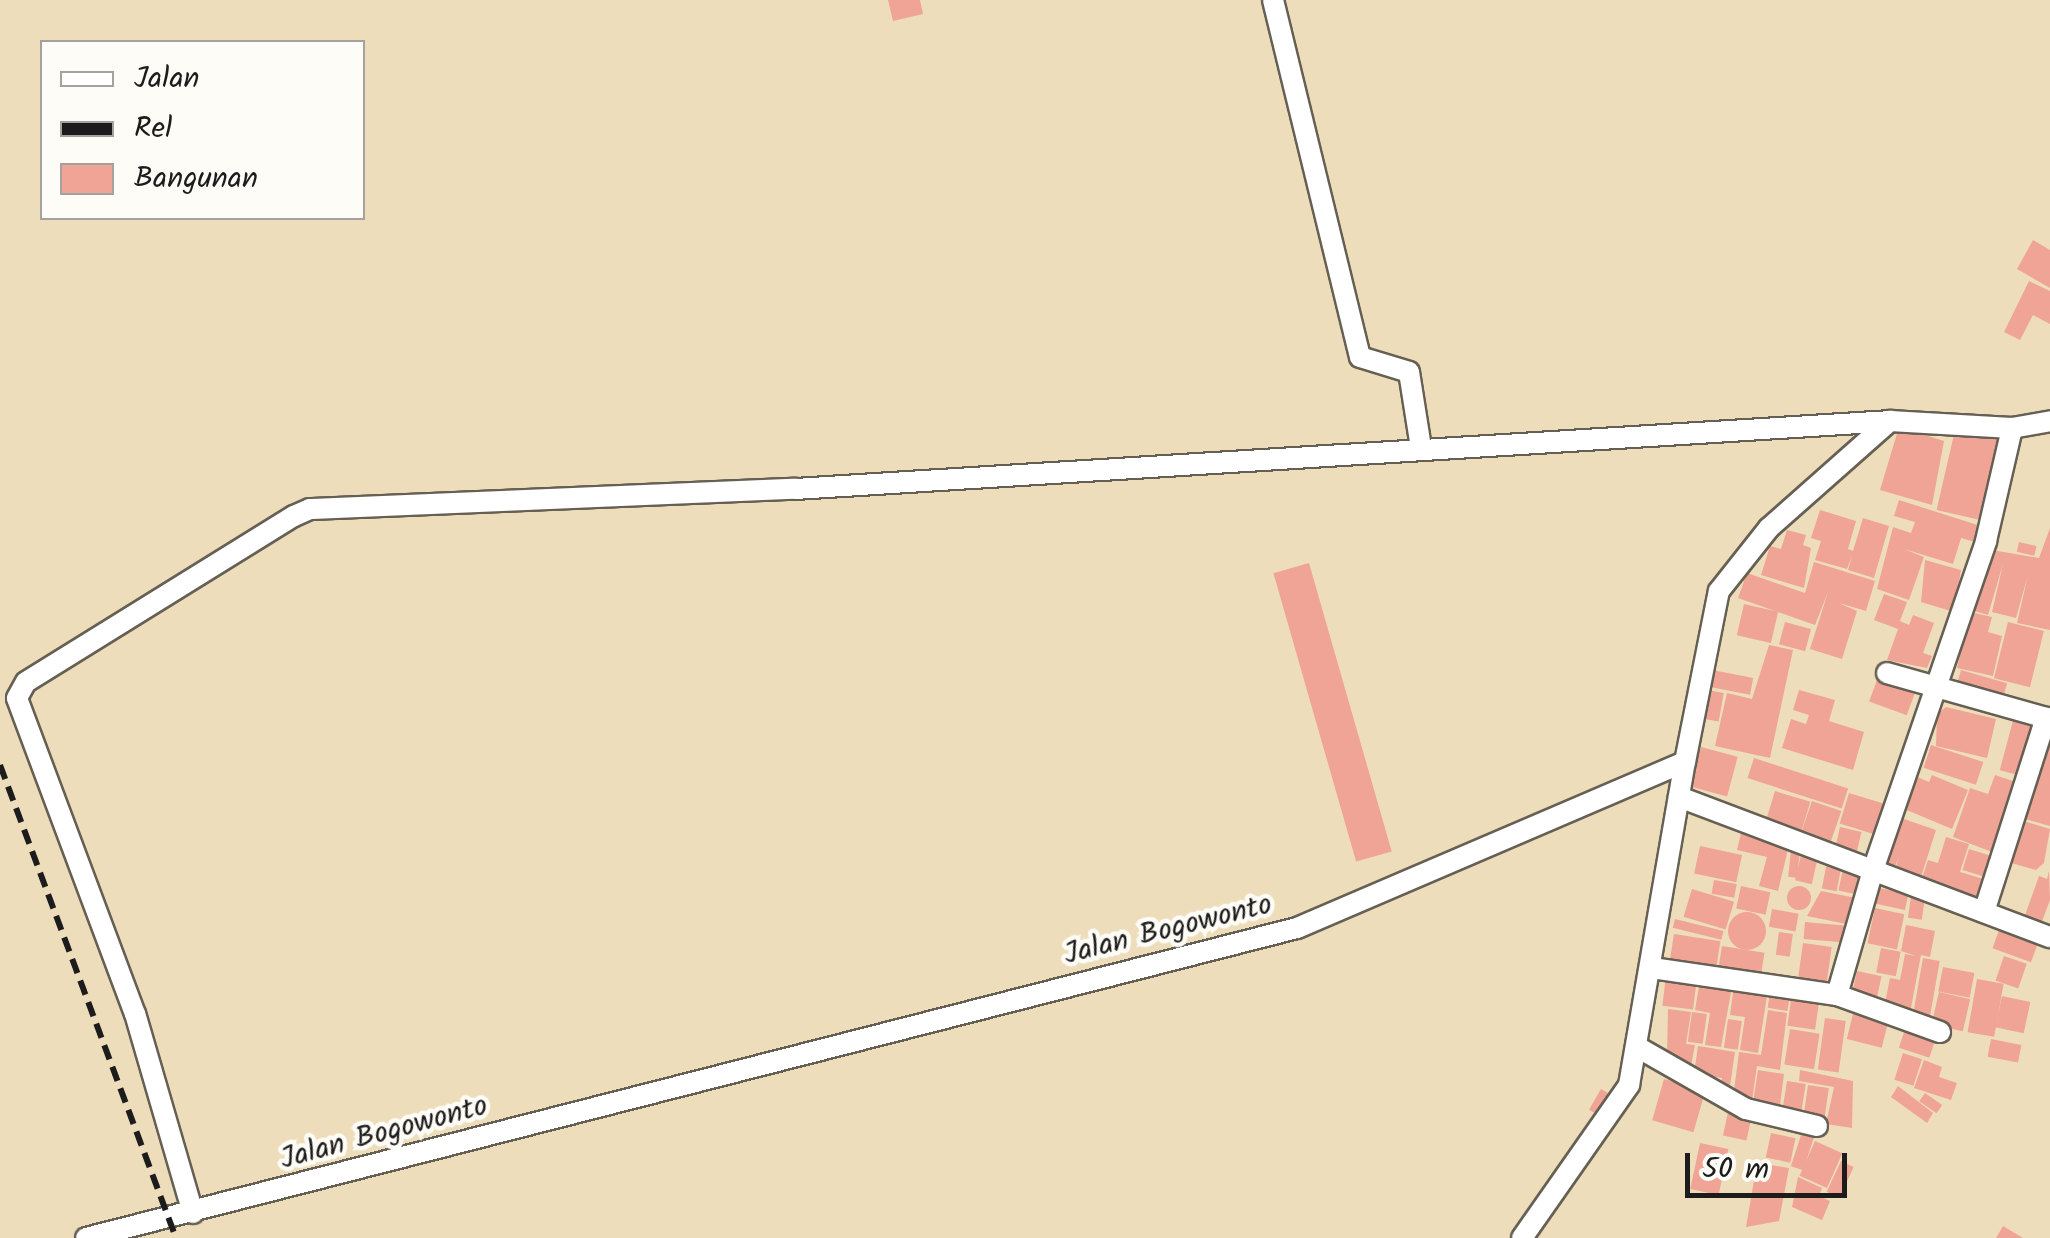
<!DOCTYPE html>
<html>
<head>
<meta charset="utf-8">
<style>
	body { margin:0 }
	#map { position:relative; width:2050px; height:1238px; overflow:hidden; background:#edb; font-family:Kalam,sans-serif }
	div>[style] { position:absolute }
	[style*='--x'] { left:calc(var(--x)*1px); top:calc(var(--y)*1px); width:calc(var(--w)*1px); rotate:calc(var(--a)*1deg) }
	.building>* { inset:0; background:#efa496; transform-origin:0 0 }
	.round { border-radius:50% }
	.roads { filter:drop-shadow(2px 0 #666054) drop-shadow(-2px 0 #666054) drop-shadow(0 2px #666054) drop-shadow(0 -2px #666054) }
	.street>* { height:20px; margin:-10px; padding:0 10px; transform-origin:10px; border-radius:10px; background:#fff }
	.rail>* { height:6px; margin-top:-3px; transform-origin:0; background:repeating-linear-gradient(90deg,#1c1c1c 0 15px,transparent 0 23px) }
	span { translate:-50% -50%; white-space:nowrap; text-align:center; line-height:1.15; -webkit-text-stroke:9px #fdfcf7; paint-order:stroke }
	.street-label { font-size:30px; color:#1c1c1c }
	.legend { position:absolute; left:40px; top:40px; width:325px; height:180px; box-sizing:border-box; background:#fdfcf7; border:2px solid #a3a29f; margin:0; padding:12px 18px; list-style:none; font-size:30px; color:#1c1c1c }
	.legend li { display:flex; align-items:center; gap:20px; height:50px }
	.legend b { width:50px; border:2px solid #a3a29f }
	.scale { position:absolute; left:1685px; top:1153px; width:162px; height:45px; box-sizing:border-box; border:5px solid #1c1c1c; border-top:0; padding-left:12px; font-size:30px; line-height:35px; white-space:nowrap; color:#1c1c1c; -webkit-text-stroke:8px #fdfcf7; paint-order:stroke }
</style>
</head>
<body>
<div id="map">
	<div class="building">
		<i style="clip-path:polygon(888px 0,920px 0,923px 14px,893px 21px)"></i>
		<i style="clip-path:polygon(2033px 240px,2050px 250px,2050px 288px,2017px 269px)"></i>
		<i style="clip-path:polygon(2029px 281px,2050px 291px,2050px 324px,2033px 315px,2020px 340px,2004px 332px)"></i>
		<i style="clip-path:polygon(1899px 427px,1944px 441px,1932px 505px,1880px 490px)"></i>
		<i style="left:1955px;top:430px;width:47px;height:82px;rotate:13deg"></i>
		<i style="clip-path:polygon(1899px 500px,1987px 528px,1982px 544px,1961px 538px,1953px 564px,1904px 549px,1924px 557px,1909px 600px,1877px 589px,1893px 527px,1911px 533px,1915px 522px,1894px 516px)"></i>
		<i style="clip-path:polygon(1820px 510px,1856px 521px,1848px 549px,1853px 551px,1863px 518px,1889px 526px,1874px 578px,1848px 570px,1852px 556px,1847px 569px,1815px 560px,1821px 541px,1811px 538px)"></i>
		<i style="clip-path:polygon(2050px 528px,2050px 630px,2017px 623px,2028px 575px,2016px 618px,1992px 612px,2003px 564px,1988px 615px,1968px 609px,1986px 549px,2039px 558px)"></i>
		<i style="clip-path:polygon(1787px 530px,1806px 535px,1803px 545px,1811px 548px,1804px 588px,1761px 575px,1770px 546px,1781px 549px)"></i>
		<i style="left:2019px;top:542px;width:18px;height:10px;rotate:13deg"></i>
		<i style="clip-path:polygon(1925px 560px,1961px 570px,1954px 612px,1921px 602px)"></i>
		<i style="clip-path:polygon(1814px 562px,1875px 581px,1866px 611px,1839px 603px,1857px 611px,1842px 659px,1810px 649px,1828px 592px,1815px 625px,1738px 598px,1747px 573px,1805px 593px)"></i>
		<i style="left:1309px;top:563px;width:300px;height:37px;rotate:74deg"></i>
		<i style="clip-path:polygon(1884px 594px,1907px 602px,1900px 621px,1909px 625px,1913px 615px,1934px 623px,1923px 653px,1932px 656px,1927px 668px,1887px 660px,1898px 629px,1874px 620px)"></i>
		<i style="left:1744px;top:604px;width:35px;height:32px;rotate:13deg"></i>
		<i style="clip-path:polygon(1970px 612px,1992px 617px,1988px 632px,2002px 636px,1993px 676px,1957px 668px)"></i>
		<i style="left:1785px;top:622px;width:27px;height:23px;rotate:15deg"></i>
		<i style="left:2008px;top:622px;width:37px;height:58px;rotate:14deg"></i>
		<i style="clip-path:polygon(1769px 645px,1793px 650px,1770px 758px,1715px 746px,1727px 693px,1752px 699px)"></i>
		<i style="left:1712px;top:670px;width:42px;height:17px;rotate:11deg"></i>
		<i style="left:1961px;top:670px;width:48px;height:22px;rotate:16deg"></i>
		<i style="left:1877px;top:680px;width:40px;height:23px;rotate:20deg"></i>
		<i style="left:1707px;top:690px;width:17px;height:29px;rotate:10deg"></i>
		<i style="clip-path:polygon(1799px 690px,1835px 700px,1829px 721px,1864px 732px,1853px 770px,1782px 748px,1791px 719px,1806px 724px,1809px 715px,1793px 710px)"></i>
		<i style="clip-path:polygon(1946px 707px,1996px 719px,1987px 758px,1936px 746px,1937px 714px)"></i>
		<i style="left:2014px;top:717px;width:27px;height:55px;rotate:15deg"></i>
		<i style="clip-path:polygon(2050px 720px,2050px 826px,2018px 817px)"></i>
		<i style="left:1931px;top:745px;width:55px;height:24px;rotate:18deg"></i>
		<i style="left:1701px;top:747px;width:38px;height:41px;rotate:15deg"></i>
		<i style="left:1754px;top:758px;width:99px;height:21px;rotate:18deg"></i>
		<i style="clip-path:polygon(1932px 775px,1968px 790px,1952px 829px,1902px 808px,1915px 776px,1929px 782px)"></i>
		<i style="clip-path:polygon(1995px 775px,2022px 784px,1997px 854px,1953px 837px,1970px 788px,1988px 794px)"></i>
		<i style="left:1775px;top:791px;width:37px;height:36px;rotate:17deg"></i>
		<i style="left:1849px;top:793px;width:42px;height:32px;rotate:17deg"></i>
		<i style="left:1812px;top:801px;width:31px;height:41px;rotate:19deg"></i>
		<i style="clip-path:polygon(1901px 818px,1936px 830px,1920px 880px,1894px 873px,1899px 857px,1893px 871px,1883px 868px)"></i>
		<i style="clip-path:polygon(2017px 819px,2050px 829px,2044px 863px,2036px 870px,2008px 862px)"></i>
		<i style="left:1840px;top:827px;width:22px;height:24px;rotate:13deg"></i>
		<i style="clip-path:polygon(1741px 833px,1789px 845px,1778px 891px,1759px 886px,1767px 857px,1737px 850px)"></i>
		<i style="clip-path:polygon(1946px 837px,1969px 844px,1960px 872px,1990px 881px,1984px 903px,1921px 881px,1928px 860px,1938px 863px)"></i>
		<i style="left:1700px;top:846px;width:43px;height:28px;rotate:12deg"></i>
		<i style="left:1969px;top:849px;width:28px;height:22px;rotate:17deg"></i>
		<i style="left:1791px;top:850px;width:9px;height:27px;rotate:6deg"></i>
		<i style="left:1801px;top:855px;width:17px;height:26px;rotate:13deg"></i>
		<i style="left:1827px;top:862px;width:15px;height:27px;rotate:11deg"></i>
		<i style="left:1843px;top:869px;width:25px;height:22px;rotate:12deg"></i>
		<i style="clip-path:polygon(2049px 871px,2050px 900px,2041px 924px,2024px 918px,2039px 876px,2047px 879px)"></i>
		<i style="left:1714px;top:880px;width:23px;height:14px;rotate:10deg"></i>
		<i class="round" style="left:1787px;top:886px;width:24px;height:24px"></i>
		<i style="left:1741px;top:886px;width:30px;height:23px;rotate:12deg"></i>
		<i style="left:1879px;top:888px;width:30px;height:16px;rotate:12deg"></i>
		<i style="left:1692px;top:889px;width:44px;height:29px;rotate:17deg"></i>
		<i style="clip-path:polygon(1821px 891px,1861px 899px,1856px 926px,1807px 916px)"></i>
		<i style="left:1911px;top:896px;width:14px;height:22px;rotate:8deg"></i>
		<i style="left:1875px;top:908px;width:30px;height:36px;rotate:12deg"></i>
		<i style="left:1772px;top:909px;width:27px;height:18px;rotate:10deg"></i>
		<i class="round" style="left:1728px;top:912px;width:38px;height:38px"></i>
		<i style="left:1675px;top:919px;width:50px;height:9px;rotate:14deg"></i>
		<i style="left:1805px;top:922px;width:48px;height:17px;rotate:5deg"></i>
		<i style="left:2002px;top:922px;width:41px;height:28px;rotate:20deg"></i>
		<i style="clip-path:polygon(1906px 925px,1935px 931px,1930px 957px,1921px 955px,1910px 1013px,1884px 1008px,1890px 978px,1900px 980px,1905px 954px,1916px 956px,1901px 951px)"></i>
		<i style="left:1779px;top:932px;width:14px;height:23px;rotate:8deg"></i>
		<i style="left:1674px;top:934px;width:47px;height:32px;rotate:9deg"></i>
		<i style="left:1803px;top:943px;width:29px;height:39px;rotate:8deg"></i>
		<i style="left:1722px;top:946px;width:43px;height:27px;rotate:9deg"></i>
		<i style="left:1881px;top:948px;width:20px;height:25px;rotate:11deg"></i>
		<i style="left:2004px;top:956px;width:24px;height:26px;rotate:19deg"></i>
		<i style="left:1923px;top:958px;width:17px;height:59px;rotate:10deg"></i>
		<i style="left:1943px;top:967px;width:32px;height:25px;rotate:11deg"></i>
		<i style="left:1857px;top:971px;width:25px;height:25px;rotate:12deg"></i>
		<i style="left:1666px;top:976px;width:31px;height:30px;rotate:7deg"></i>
		<i style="left:1977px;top:979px;width:27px;height:54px;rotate:10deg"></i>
		<i style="clip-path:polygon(1700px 980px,1732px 987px,1721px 1047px,1705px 1045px,1710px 1013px,1695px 1010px)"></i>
		<i style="clip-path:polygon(1734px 985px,1768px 990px,1758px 1053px,1740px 1050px,1745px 1017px,1730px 1015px)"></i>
		<i style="left:1939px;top:992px;width:32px;height:33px;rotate:13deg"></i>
		<i style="left:1770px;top:993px;width:20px;height:15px;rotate:9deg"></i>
		<i style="left:2002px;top:996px;width:29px;height:32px;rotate:12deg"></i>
		<i style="left:1791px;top:1000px;width:28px;height:26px;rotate:8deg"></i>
		<i style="clip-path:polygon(1668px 1009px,1691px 1012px,1686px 1044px,1695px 1045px,1691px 1066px,1672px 1063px,1667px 1055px)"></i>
		<i style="clip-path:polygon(1768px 1010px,1787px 1013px,1780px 1070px,1757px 1066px,1752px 1101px,1733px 1098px,1739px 1052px,1761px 1055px)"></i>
		<i style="left:1854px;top:1010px;width:36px;height:30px;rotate:14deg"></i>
		<i style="left:1692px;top:1012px;width:15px;height:30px;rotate:8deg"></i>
		<i style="left:1825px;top:1018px;width:21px;height:52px;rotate:8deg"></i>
		<i style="left:1728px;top:1019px;width:14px;height:29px;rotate:8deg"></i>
		<i style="left:1906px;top:1026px;width:32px;height:23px;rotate:18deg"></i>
		<i style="left:1790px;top:1029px;width:30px;height:36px;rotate:9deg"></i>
		<i style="left:1991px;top:1039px;width:31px;height:18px;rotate:11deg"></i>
		<i style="clip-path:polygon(1698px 1046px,1735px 1052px,1729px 1093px,1720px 1092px,1722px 1078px,1694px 1074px)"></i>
		<i style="left:1903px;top:1053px;width:20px;height:28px;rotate:18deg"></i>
		<i style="clip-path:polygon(1924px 1060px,1942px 1067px,1939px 1077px,1957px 1083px,1951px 1100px,1914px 1088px)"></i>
		<i style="clip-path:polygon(1758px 1070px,1784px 1074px,1779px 1113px,1753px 1102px)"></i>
		<i style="clip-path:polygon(1800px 1070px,1853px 1081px,1852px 1128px,1826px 1124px,1834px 1087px,1799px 1081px)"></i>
		<i style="left:1664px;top:1079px;width:43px;height:43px;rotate:16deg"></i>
		<i style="left:1787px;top:1081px;width:19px;height:35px;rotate:9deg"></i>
		<i style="left:1808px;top:1085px;width:21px;height:36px;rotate:8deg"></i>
		<i style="clip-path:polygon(1898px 1086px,1933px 1113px,1927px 1123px,1891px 1097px)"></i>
		<i style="left:1601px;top:1089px;width:16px;height:24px;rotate:30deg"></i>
		<i style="left:1925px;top:1093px;width:21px;height:10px;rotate:35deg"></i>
		<i style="left:1728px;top:1112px;width:24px;height:24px;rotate:12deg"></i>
		<i style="left:1802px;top:1132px;width:13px;height:36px;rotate:18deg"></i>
		<i style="left:1771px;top:1133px;width:25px;height:25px;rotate:12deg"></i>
		<i style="left:1815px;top:1141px;width:30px;height:38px;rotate:24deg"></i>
		<i style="left:1700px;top:1143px;width:29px;height:47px;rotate:12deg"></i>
		<i style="left:1841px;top:1161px;width:14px;height:34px;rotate:25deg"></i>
		<i style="clip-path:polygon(1757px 1163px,1789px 1168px,1779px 1221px,1746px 1227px)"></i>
		<i style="clip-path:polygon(1798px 1177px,1822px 1188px,1819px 1196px,1830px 1201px,1822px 1220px,1792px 1207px)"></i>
		<i style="clip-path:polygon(2003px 1226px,2023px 1238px,1996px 1238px)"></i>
	</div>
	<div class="roads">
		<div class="street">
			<i style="--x:1273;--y:0;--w:367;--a:76.3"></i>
			<i style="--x:1360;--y:357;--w:51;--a:17"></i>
			<i style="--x:1409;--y:372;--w:77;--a:81"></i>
			<i style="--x:1887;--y:673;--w:169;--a:15.8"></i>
			<i style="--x:1679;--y:797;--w:397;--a:20.7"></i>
			<i style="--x:1984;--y:912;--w:204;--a:-72.3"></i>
			<i style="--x:1652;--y:968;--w:187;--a:8.3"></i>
			<i style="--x:1940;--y:1032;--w:109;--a:-160.2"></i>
			<i style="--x:1837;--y:995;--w:130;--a:-73.9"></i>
			<i style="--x:1873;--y:870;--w:348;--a:-71"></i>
			<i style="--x:1986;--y:541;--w:116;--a:-77"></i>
			<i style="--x:1639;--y:1048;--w:123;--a:29.7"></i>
			<i style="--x:1746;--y:1109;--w:73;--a:13.5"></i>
			<i style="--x:193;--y:1213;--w:207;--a:-106.2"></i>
			<i style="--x:135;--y:1014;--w:337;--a:-110.5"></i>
			<i style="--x:17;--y:698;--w:18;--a:-61"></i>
			<i style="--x:26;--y:682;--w:315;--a:-31.8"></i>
			<i style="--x:294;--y:516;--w:17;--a:-24"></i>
			<i style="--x:310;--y:509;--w:485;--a:-2.4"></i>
			<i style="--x:795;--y:489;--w:1097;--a:-3.55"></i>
			<i style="--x:86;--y:1238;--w:1250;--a:-14.36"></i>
			<i style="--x:1297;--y:928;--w:422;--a:-23.2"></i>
			<i style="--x:1685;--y:762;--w:174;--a:-78.8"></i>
			<i style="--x:1719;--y:591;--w:80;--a:-51.6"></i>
			<i style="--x:1769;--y:528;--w:162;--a:-41.5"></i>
			<i style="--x:1890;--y:421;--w:122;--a:3.3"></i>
			<i style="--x:2012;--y:428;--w:39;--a:-10"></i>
			<i style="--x:1522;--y:1238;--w:187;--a:-55"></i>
			<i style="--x:1629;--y:1085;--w:328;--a:-80.2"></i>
		</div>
	</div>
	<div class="rail">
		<i style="--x:0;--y:765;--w:505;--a:69.59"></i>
	</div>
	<div class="street-label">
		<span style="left:1168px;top:930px;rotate:-14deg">Jalan Bogowonto</span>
		<span style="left:384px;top:1133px;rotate:-15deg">Jalan Bogowonto</span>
	</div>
	<ul class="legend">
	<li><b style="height:12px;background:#fff"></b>Jalan</li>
	<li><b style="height:12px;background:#1c1c1c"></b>Rel</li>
	<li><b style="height:28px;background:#efa496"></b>Bangunan</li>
	</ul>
	<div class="scale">50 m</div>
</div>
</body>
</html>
